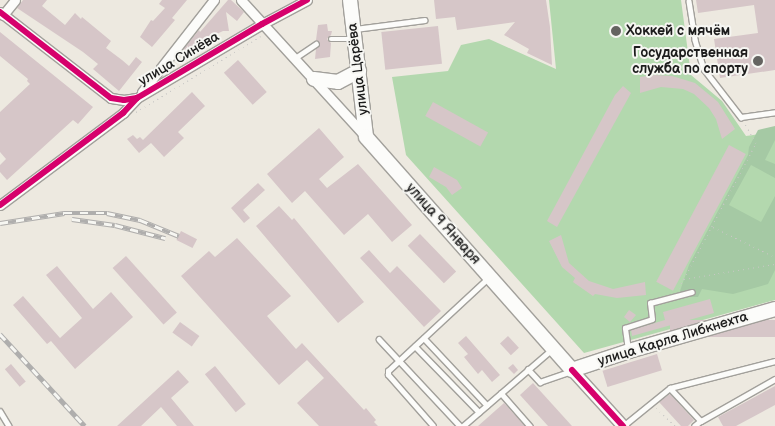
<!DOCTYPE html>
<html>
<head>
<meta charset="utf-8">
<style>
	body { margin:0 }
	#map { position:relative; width:775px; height:426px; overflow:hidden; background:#ede9e0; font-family:"Balsamiq Sans",sans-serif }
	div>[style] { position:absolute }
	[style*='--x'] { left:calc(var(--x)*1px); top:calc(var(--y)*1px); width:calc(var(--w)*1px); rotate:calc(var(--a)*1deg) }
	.green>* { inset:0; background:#b3d8ae }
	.forest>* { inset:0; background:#a5c9a4 }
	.building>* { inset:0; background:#d6c6c8; transform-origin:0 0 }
	.path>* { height:1px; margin-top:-0.5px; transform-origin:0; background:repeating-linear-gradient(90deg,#c8c7c5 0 1px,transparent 0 5px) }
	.roads { filter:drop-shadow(1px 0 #a2a09b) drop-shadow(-1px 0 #a2a09b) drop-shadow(0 1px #a2a09b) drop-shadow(0 -1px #a2a09b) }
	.lane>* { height:4.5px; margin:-2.25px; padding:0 2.25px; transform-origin:2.25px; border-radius:2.25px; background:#fcfcfa }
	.street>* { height:9px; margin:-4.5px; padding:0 4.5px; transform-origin:4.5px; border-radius:4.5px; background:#fcfcfa }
	.secondary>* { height:11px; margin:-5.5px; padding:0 5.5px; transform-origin:5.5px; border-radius:5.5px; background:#fcfcfa }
	.primary>* { height:14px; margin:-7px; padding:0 7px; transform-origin:7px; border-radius:7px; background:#fcfcfa }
	.rail>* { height:4.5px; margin-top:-2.25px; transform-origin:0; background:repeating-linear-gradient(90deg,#f6f6f2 0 8px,#afaead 0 16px); box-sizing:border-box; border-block:1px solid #afaead }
	.cycleway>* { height:6px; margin:-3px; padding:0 3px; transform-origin:3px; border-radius:3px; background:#d6006c }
	.dots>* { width:14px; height:14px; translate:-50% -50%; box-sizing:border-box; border:2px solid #f6f6f2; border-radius:50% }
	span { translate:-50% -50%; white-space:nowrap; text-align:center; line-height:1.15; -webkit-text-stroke:4px #f6f6f2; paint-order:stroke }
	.poi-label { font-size:14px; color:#1c1c1c; font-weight:700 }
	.left { translate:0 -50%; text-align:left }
	.right { translate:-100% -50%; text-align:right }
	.street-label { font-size:14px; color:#1c1c1c }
</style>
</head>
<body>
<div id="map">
	<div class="green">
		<i style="clip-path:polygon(549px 0,681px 0,691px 75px,722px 101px,746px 136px,775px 132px,775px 300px,584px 353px,406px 155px,392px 77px,448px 71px,461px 45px,489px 39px,556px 69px)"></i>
	</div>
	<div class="forest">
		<i style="clip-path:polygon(775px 126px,775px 140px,765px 160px,775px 164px,775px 178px,751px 165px,729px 205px,761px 222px,775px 196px,775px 270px,768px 284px,733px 294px,702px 289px,698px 297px,682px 297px,680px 291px,689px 265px,748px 155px,749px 147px,758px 130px)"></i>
	</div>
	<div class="building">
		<i style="clip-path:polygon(23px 0,47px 0,42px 6px,65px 25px,75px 13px,81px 19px,82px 17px,111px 41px,106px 48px,122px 60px,129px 66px,136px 57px,142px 62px,119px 91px,93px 69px,98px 64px,83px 52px,17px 8px)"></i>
		<i style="clip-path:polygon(162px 0,187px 0,172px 18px,175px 20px,152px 47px,140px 37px,151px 20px,153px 21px,165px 8px,159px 4px)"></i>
		<i style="clip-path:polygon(228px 0,231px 0,244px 12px,237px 21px,226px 12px,229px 31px,223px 31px,204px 40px,207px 46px,185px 57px,182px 51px,199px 30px,200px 32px)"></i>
		<i style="clip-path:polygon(434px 0,546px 0,550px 27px,552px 65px,527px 53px,529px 49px,504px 35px,515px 22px,457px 30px,455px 17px,436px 19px)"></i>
		<i style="clip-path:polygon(696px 0,775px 0,775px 70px,720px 78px,714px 39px,758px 33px,754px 5px,698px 13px)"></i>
		<i style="clip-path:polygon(327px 24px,328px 31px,332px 31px,331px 35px,327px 39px,331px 43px,330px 57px,315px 59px,316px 49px,320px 44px,316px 40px,318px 25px)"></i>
		<i style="left:438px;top:26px;width:38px;height:57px;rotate:84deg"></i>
		<i style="clip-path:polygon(0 32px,93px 107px,78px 124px,73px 120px,7px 180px,0 172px,0 165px,6px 159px,0 152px,0 112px,30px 84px,27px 81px,28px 79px,0 56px)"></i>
		<i style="left:238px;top:60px;width:43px;height:19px;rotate:48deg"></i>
		<i style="clip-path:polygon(655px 75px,672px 76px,695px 83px,718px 102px,735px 129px,722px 139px,716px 119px,709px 108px,694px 94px,683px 89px,661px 87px,640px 93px,640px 77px)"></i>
		<i style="clip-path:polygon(623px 86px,631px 93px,557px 227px,547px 221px,615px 95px)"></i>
		<i style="clip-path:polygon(192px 92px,205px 106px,178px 132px,184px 138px,164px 157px,151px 143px,139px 153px,127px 139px,133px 135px,137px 139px,140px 137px,143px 140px)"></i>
		<i style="left:433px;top:102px;width:63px;height:16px;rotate:29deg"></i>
		<i style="clip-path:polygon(319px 128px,344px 157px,319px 179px,327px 188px,358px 164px,412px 225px,392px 242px,368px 214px,344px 235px,305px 191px,292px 203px,267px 174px)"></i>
		<i style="left:729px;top:145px;width:19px;height:155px;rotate:28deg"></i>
		<i style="clip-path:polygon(434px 167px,457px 180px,462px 188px,452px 195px,446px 187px,429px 177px)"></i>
		<i style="clip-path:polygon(258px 183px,265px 190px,243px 210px,250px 218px,244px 223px,231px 208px)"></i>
		<i style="clip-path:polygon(279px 206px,292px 220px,294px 218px,364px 302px,338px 323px,256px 226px)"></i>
		<i style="left:181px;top:231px;width:18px;height:10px;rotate:27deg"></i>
		<i style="left:420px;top:234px;width:52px;height:17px;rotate:46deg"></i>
		<i style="clip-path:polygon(561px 235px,569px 263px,589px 281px,613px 289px,645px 282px,646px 295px,617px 298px,595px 294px,593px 296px,573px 282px,575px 278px,562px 267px,549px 241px)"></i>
		<i style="clip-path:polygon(237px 238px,291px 296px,267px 316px,296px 349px,302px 343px,364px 410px,366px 408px,376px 420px,374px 422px,378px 426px,319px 426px,297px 403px,324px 378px,307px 360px,279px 385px,181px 276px,209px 251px,215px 257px)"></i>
		<i style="clip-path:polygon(369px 250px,390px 273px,397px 266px,441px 311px,424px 327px,360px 258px)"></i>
		<i style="left:126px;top:256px;width:76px;height:18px;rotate:48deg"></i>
		<i style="clip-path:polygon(57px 266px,93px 309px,111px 292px,133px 317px,75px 369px,51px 341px,47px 344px,13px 305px,23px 296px,60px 338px,82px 318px,46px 275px)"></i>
		<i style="clip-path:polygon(710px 299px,714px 313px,632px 336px,631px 330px,665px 320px,663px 312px)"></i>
		<i style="clip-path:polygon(629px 310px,636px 315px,630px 322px,624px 317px)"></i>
		<i style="left:775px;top:320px;width:17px;height:105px;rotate:90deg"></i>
		<i style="left:180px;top:322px;width:24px;height:13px;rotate:36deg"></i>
		<i style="clip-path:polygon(466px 336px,500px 375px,492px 382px,482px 370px,478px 374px,464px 357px,468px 354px,458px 343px)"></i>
		<i style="left:508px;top:336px;width:16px;height:11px;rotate:47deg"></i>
		<i style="left:657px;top:354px;width:17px;height:57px;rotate:73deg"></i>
		<i style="left:11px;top:364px;width:23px;height:8px;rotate:50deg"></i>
		<i style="clip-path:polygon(513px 364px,518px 370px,514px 374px,508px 368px)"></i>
		<i style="left:215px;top:366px;width:49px;height:13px;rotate:51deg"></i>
		<i style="clip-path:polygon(178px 370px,189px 382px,171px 398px,194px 426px,177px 426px,161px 407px,141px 426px,117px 426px)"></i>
		<i style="clip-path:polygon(533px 383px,572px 426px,548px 426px,520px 395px)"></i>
		<i style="clip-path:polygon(775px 386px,775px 405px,736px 426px,723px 426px,718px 417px)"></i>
		<i style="clip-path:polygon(670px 394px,694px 420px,688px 426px,681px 426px,659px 402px)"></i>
		<i style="clip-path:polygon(504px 403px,525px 426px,478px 426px)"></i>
	</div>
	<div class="path">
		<i style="--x:136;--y:112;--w:146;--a:-31.3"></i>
		<i style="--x:713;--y:227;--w:69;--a:25.8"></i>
		<i style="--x:684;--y:279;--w:92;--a:-9.4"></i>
		<i style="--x:679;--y:288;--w:164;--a:-62"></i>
		<i style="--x:756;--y:143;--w:24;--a:-120"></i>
		<i style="--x:656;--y:408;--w:26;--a:43"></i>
	</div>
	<div class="roads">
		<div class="lane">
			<i style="--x:689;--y:1;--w:39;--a:81"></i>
			<i style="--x:695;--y:40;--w:30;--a:73"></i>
			<i style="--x:704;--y:69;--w:61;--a:52.4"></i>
			<i style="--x:741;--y:117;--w:34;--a:-8"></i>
			<i style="--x:355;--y:29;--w:70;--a:-7.4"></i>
			<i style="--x:331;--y:39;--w:23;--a:0"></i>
			<i style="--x:295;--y:58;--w:25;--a:-34"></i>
			<i style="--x:424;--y:338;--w:92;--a:46.8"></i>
			<i style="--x:379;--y:339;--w:119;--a:47"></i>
			<i style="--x:415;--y:346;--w:92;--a:45.9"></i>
			<i style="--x:628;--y:350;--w:22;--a:-98"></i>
			<i style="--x:625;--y:328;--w:28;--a:-18"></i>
			<i style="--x:652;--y:319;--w:16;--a:-97"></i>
			<i style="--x:650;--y:303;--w:43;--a:-14.7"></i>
			<i style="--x:528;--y:369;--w:18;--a:47"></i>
			<i style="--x:540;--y:382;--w:31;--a:-19"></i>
			<i style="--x:670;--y:388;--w:108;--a:-14.4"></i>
			<i style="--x:501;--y:393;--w:44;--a:48.7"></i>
			<i style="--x:0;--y:411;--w:17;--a:59"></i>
			<i style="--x:701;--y:421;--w:85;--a:-29.6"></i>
			<i style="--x:433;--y:426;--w:68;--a:-131.4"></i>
			<i style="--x:388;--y:375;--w:4;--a:-90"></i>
			<i style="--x:388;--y:371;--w:137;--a:-42.9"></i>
			<i style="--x:463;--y:426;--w:116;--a:-40.8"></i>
			<i style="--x:623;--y:426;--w:60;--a:-39"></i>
			<i style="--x:670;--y:388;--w:45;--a:46.8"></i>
			<i style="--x:701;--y:421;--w:8;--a:140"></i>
		</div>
		<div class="street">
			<i style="--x:241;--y:0;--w:185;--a:47.6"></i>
			<i style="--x:0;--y:12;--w:140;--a:37.8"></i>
			<i style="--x:111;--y:98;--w:13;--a:9"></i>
			<i style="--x:124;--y:100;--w:11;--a:-10"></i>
			<i style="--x:3;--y:15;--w:19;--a:-51"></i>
			<i style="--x:142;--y:92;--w:117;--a:-52"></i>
			<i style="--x:0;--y:205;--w:154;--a:-36.8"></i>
			<i style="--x:123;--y:113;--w:21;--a:-47"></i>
			<i style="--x:137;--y:98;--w:145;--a:-30.6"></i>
			<i style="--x:262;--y:24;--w:51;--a:-28.1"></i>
		</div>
		<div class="secondary">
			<i style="--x:572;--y:370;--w:76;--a:47.7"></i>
		</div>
		<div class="primary">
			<i style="--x:350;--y:0;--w:138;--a:83.3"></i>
			<i style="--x:366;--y:137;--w:311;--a:48.5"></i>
			<i style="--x:572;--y:370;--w:60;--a:-18.4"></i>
			<i style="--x:629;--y:351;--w:152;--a:-16"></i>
			<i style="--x:314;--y:79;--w:24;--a:7"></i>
			<i style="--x:338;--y:82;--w:24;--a:-28"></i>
		</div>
	</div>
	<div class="rail">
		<i style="--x:72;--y:219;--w:43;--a:7.9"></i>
		<i style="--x:115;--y:225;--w:52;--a:14.6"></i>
		<i style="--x:0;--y:223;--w:65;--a:-8.9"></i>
		<i style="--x:64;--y:213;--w:43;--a:0"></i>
		<i style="--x:107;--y:213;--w:34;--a:12"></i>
		<i style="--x:140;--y:220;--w:42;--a:22.3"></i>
		<i style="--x:0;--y:334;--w:125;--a:47.3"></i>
	</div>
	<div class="cycleway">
		<i style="--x:0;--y:12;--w:140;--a:37.8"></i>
		<i style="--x:111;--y:98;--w:13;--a:9"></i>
		<i style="--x:124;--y:100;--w:13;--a:-9"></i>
		<i style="--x:0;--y:205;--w:154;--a:-36.8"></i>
		<i style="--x:123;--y:113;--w:21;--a:-47"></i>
		<i style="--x:137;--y:98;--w:145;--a:-30.6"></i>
		<i style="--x:262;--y:24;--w:51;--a:-28.1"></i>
		<i style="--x:572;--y:370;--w:76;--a:47.7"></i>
	</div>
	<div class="dots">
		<i style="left:616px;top:31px;background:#656461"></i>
		<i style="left:758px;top:61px;background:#656461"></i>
	</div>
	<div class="poi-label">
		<span class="left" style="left:626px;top:31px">Хоккей с мячём</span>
		<span class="right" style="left:748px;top:61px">Государственная<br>служба по спорту</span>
	</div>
	<div class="street-label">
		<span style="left:179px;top:59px;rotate:-31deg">улица Синёва</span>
		<span style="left:358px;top:69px;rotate:-97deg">улица Царёва</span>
		<span style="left:443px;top:224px;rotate:48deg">улица 9 Января</span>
		<span style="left:673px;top:339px;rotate:-17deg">улица Карла Либкнехта</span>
	</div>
</div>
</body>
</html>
